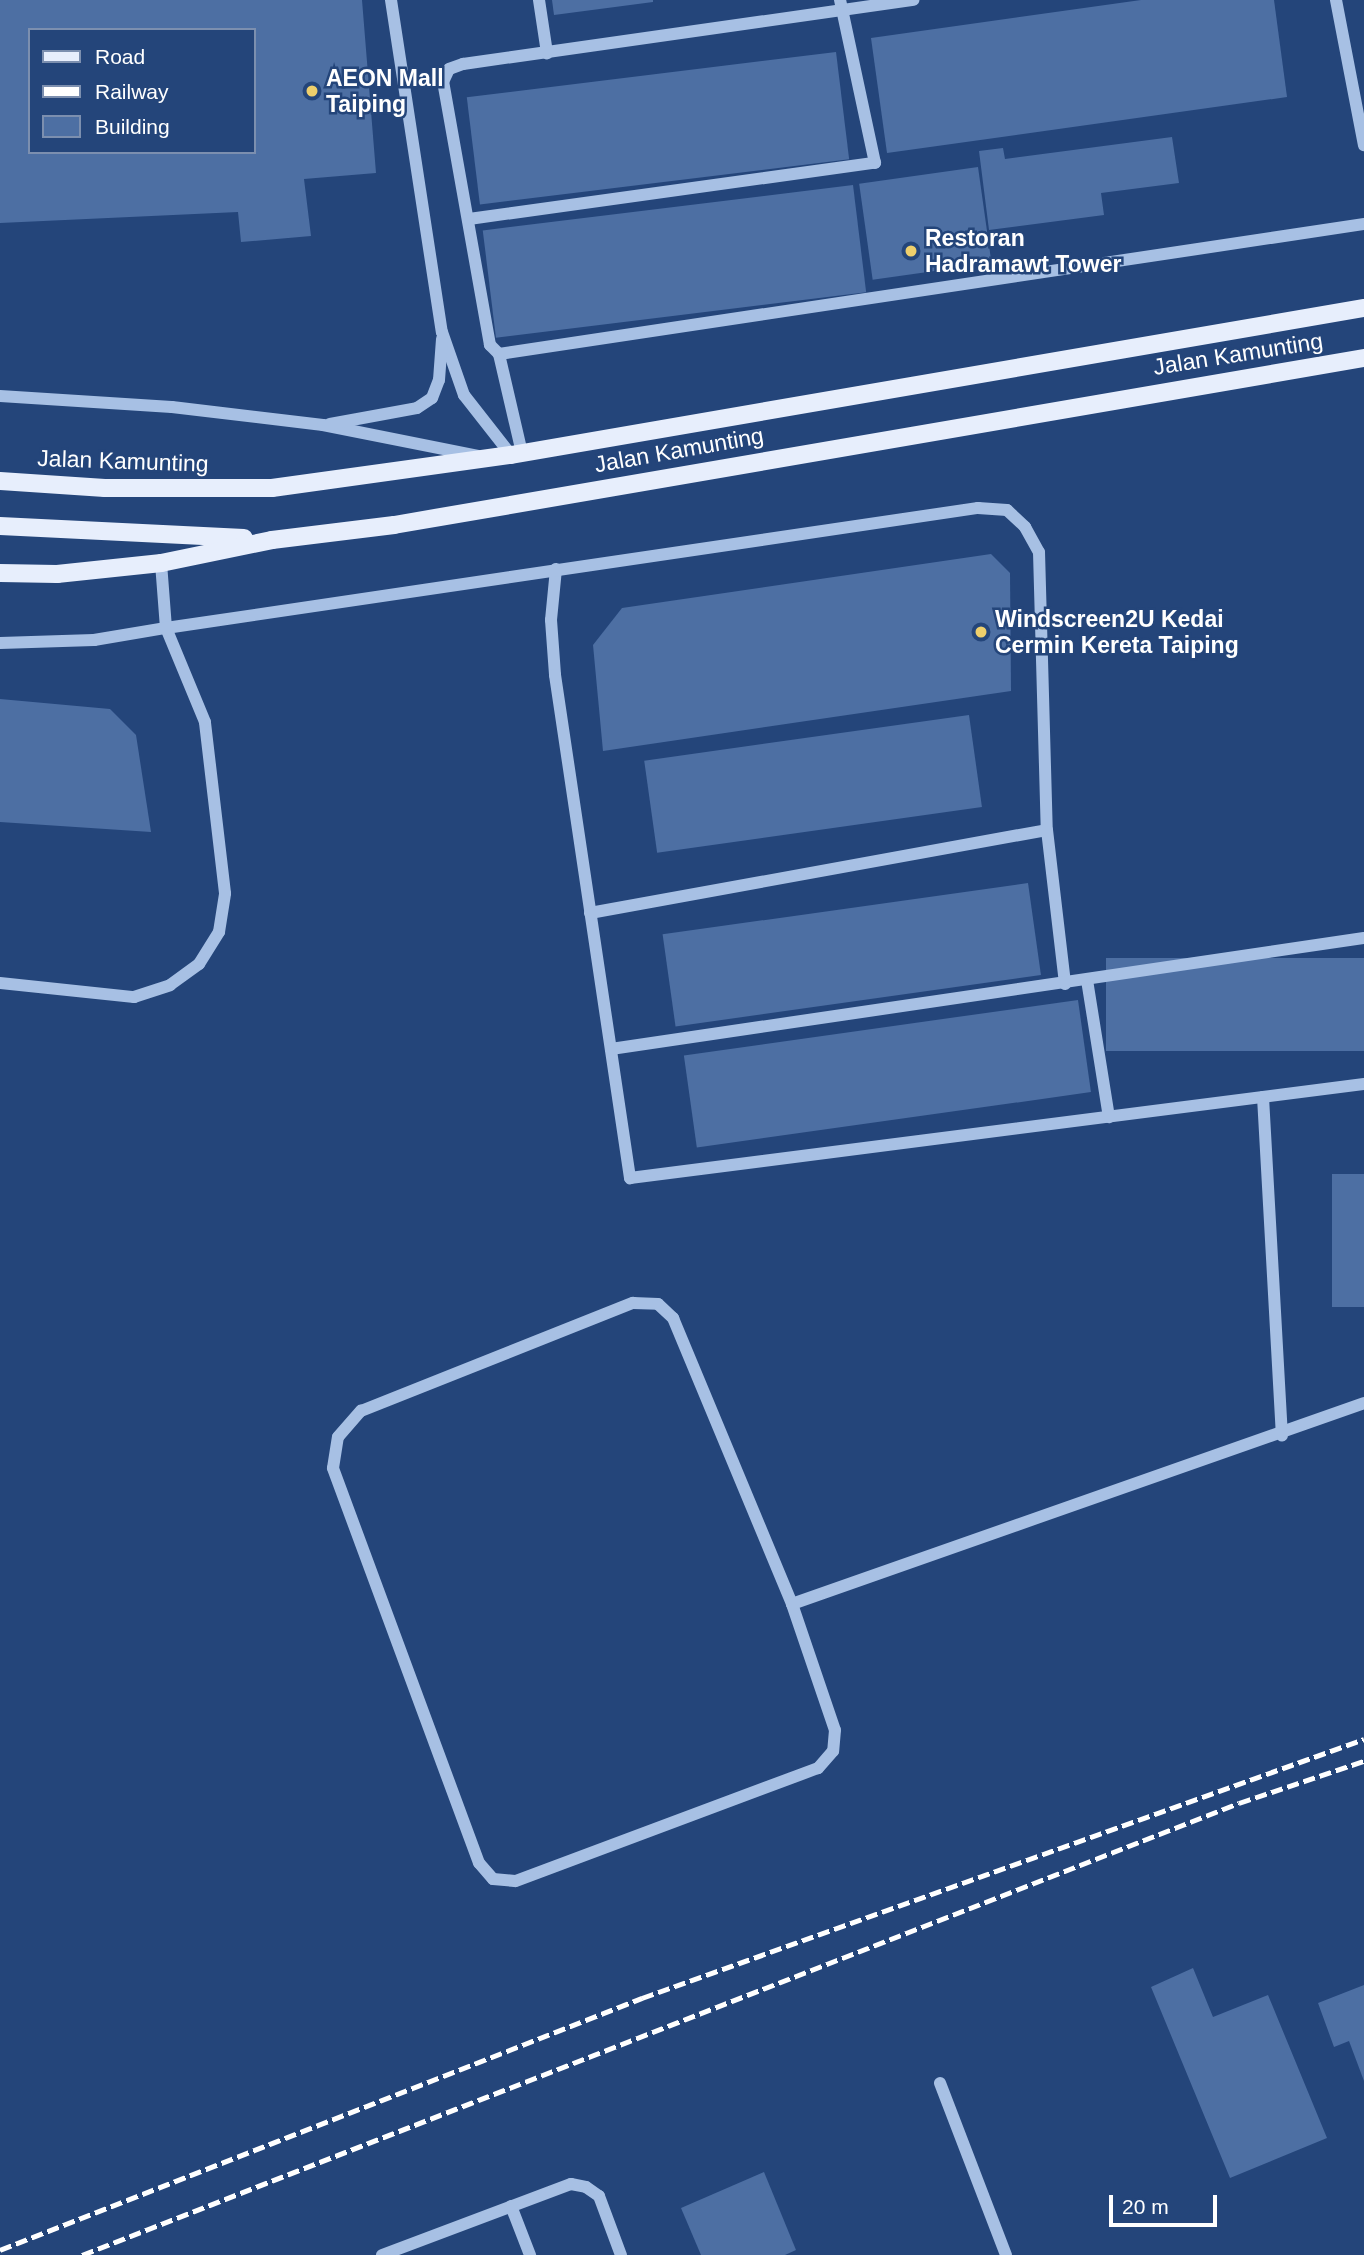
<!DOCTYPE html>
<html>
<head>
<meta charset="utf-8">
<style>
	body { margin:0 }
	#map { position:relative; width:1364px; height:2255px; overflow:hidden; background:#24457a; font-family:Arial,sans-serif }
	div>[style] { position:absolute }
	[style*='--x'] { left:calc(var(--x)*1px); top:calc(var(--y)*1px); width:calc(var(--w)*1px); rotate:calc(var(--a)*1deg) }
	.building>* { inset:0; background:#4d6fa3; transform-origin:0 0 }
	.minor>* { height:12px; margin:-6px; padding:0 6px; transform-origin:6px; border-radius:6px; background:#a7c0e4 }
	.major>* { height:18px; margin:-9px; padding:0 9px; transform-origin:9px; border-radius:9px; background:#e7eefc }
	.rail>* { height:5px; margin-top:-2.5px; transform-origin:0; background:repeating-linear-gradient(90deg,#fff 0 12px,transparent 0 17px) }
	.dots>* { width:19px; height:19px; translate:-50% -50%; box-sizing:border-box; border:4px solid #24457a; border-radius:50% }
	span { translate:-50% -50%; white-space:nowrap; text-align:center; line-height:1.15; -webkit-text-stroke:5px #24457a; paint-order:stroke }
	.poi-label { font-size:23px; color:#fff; font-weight:700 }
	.left { translate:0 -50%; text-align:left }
	.street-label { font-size:23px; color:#fff }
	.legend { position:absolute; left:28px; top:28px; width:228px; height:126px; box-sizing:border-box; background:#24457a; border:2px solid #7c8faf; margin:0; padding:9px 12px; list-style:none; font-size:21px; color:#fff }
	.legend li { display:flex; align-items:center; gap:14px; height:35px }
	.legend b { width:35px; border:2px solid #7c8faf }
	.scale { position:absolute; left:1109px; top:2195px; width:108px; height:32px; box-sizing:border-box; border:4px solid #fff; border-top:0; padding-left:9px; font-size:21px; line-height:24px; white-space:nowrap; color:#fff; -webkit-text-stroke:5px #24457a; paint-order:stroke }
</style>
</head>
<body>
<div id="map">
	<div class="building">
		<i style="clip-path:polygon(evenodd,0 0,362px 0,376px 173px,304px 179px,311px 236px,241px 242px,238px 212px,0 223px,0 0,30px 30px,254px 30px,254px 152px,30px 152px,30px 30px)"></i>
		<i style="clip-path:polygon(552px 0,653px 0,653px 2px,554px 15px)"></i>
		<i style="clip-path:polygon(1141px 0,1274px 0,1287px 97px,887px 153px,871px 38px)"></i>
		<i style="left:836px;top:52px;width:108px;height:372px;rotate:83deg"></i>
		<i style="clip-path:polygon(1172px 137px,1179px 183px,1101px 193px,1104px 215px,989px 230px,979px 151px,1003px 148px,1005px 159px)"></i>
		<i style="left:978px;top:167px;width:97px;height:120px;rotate:82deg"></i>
		<i style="left:853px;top:185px;width:108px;height:373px;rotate:83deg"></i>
		<i style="clip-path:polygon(991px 554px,1010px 573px,1011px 691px,603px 751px,593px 645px,622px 608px)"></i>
		<i style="clip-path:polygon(0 699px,110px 709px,136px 735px,151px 832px,0 822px)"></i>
		<i style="left:969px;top:715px;width:93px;height:328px;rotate:82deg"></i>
		<i style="left:1028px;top:883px;width:93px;height:369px;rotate:82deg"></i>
		<i style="left:1364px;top:958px;width:93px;height:258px;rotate:90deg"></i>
		<i style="left:1078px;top:1000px;width:93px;height:398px;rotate:82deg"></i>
		<i style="left:1364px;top:1174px;width:133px;height:32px;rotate:90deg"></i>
		<i style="clip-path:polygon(1193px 1968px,1213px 2017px,1268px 1995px,1327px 2138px,1230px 2178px,1151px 1987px)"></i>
		<i style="clip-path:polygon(1364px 1985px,1364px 2081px,1349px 2041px,1334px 2047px,1318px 2003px)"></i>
		<i style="clip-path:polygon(764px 2172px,796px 2250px,785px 2255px,701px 2255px,681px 2208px)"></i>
	</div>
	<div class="minor">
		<i style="--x:391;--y:0;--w:336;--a:81.3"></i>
		<i style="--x:442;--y:332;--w:67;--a:70.8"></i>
		<i style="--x:464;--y:395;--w:76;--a:51.9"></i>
		<i style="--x:539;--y:0;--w:54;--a:81.4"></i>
		<i style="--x:1336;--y:0;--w:148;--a:79.1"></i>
		<i style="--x:469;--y:219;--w:410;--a:-7.9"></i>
		<i style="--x:875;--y:163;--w:167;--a:-102.1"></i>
		<i style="--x:499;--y:354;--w:875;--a:-8.55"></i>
		<i style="--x:0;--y:396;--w:172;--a:3.7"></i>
		<i style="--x:172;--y:407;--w:152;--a:6.8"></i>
		<i style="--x:323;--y:425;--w:158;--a:11.3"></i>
		<i style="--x:330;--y:424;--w:88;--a:-10.4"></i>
		<i style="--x:417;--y:408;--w:18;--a:-34"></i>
		<i style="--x:432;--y:398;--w:19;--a:-69"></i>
		<i style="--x:439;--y:380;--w:41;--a:-85.8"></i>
		<i style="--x:522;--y:453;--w:102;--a:-103.1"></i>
		<i style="--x:499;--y:354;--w:13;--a:-135"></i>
		<i style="--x:490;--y:345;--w:267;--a:-100.1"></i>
		<i style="--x:443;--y:82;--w:14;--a:-65"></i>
		<i style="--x:449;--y:69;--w:15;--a:-20"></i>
		<i style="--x:463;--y:64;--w:455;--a:-8.1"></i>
		<i style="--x:556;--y:569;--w:51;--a:95.6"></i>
		<i style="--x:551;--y:620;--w:55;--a:85.8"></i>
		<i style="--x:555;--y:675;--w:509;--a:81.52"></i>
		<i style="--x:630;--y:1178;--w:740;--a:-7.3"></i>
		<i style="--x:0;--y:643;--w:94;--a:-1.8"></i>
		<i style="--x:94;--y:640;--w:73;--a:-9.5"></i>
		<i style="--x:166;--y:628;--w:65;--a:-94.4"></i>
		<i style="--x:590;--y:913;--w:464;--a:-10.3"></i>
		<i style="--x:1087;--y:980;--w:139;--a:80.9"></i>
		<i style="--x:0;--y:983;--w:135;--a:6"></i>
		<i style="--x:134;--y:997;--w:38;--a:-18"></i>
		<i style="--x:170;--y:985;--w:36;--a:-36"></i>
		<i style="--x:199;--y:964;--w:38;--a:-58"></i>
		<i style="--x:219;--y:932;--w:39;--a:-81"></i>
		<i style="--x:225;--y:893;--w:172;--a:-96.7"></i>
		<i style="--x:205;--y:722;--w:102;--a:-112.5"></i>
		<i style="--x:166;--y:628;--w:821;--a:-8.41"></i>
		<i style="--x:978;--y:508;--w:29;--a:4"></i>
		<i style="--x:1007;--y:510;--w:25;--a:43"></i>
		<i style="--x:1025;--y:527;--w:29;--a:61"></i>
		<i style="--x:1039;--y:552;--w:278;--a:88.4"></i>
		<i style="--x:1047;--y:830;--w:155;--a:83.3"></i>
		<i style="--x:611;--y:1049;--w:761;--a:-8.39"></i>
		<i style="--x:1263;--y:1097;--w:339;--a:86.8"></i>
		<i style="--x:633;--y:1303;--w:25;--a:2"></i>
		<i style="--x:658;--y:1304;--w:21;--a:43"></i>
		<i style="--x:673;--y:1318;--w:310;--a:67.4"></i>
		<i style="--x:792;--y:1604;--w:133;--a:71.2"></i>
		<i style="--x:835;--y:1730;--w:21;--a:95"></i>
		<i style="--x:833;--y:1751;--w:23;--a:131"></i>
		<i style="--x:818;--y:1768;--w:323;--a:159.5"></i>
		<i style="--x:515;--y:1881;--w:22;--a:-175"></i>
		<i style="--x:493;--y:1879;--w:21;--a:-131"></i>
		<i style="--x:479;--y:1863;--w:421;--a:-110.3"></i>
		<i style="--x:333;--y:1468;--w:31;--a:-81"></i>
		<i style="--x:338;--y:1437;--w:35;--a:-49"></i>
		<i style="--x:361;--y:1411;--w:293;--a:-21.7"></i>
		<i style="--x:792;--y:1604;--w:606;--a:-19.36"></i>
		<i style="--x:940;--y:2083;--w:184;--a:69"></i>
		<i style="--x:511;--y:2206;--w:53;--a:68.8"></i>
		<i style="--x:382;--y:2255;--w:202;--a:-20.6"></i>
		<i style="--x:571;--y:2184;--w:15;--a:11"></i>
		<i style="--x:586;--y:2187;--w:16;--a:35"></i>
		<i style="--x:599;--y:2196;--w:63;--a:69.6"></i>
	</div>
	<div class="major">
		<i style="--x:0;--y:481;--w:105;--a:3.8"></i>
		<i style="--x:105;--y:488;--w:167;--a:0"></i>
		<i style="--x:272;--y:488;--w:241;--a:-7.9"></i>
		<i style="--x:511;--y:455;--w:866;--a:-9.78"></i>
		<i style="--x:0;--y:526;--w:244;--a:2.8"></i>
		<i style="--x:0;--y:573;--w:57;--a:1"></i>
		<i style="--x:57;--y:574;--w:105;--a:-6"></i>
		<i style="--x:161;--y:563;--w:113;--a:-11.7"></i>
		<i style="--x:272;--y:540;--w:123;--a:-7"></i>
		<i style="--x:394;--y:525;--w:984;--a:-9.77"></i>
	</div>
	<div class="rail">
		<i style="--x:0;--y:2250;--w:690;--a:-21.43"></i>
		<i style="--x:642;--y:1998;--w:767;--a:-19.73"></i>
		<i style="--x:82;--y:2255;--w:1242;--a:-21.34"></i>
		<i style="--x:1239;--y:1803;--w:132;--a:-18.6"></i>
	</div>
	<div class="dots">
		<i style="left:312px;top:91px;background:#eecf6c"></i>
		<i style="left:911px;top:251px;background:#eecf6c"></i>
		<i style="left:981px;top:632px;background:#eecf6c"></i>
	</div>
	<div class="poi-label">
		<span class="left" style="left:326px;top:91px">AEON Mall<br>Taiping</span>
		<span class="left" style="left:925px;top:251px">Restoran<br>Hadramawt Tower</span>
		<span class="left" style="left:995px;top:632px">Windscreen2U Kedai<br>Cermin Kereta Taiping</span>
	</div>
	<div class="street-label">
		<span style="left:1238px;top:354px;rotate:-9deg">Jalan Kamunting</span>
		<span style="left:679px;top:450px;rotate:-10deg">Jalan Kamunting</span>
		<span style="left:123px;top:461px;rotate:2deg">Jalan Kamunting</span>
	</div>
	<ul class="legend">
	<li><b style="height:9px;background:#e7eefc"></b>Road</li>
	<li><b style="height:9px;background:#fff"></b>Railway</li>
	<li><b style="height:19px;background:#4d6fa3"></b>Building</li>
	</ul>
	<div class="scale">20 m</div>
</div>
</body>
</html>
